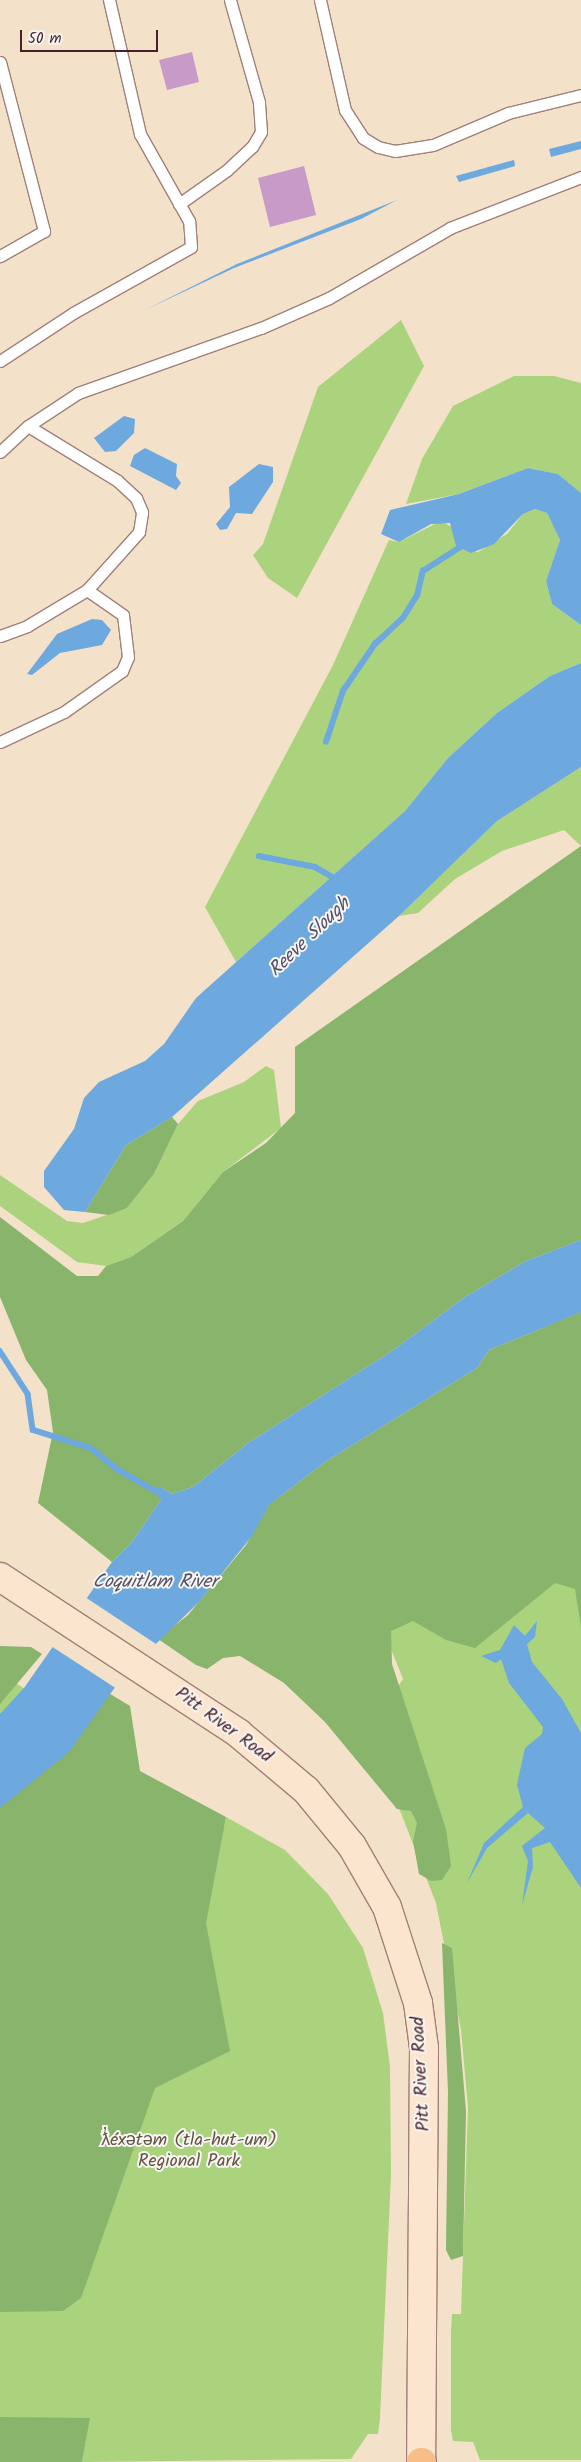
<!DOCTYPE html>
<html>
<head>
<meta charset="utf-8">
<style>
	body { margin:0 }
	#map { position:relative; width:581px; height:2462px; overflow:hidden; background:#f4e1ca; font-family:Kalam,sans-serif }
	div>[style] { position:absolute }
	.green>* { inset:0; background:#abd27d }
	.forest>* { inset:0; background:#88b46c }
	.water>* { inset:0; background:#6da8de }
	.pier>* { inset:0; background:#f4e1ca }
	.stream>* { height:5.5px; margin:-2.75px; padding:0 2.75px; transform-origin:2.75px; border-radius:2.75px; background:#6da8de }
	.building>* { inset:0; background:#c89ac7 }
	.roads { filter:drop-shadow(1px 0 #9f807a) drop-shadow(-1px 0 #9f807a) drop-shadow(0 1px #9f807a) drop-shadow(0 -1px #9f807a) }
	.lane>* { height:11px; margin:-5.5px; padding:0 5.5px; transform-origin:5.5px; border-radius:5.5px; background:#fff }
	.secondary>* { height:28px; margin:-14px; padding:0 14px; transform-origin:14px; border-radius:14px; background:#fce5cf }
	.primary>* { height:28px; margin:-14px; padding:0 14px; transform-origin:14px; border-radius:14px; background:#f7be87 }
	span { translate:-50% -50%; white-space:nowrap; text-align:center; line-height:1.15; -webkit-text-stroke:4px #f6f6f2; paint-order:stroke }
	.street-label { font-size:18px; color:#4a1f2b }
	.park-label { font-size:18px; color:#675544 }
	.water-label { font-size:19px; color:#564f6a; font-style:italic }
	.scale { position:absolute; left:20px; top:30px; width:138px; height:22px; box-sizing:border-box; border:2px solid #4a1f2b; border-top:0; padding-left:6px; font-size:15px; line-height:18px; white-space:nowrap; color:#4a1f2b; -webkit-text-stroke:4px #f6f6f2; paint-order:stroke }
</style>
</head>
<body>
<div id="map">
	<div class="green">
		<i style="clip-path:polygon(401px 320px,424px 366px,297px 598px,268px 578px,253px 555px,263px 544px,318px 387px)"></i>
		<i style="clip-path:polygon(514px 376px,554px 376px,581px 383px,581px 493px,558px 474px,528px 468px,459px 494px,406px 504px,422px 459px,453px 406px)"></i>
		<i style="clip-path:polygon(535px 509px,547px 513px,560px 540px,546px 581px,552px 604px,581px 625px,581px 663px,550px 676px,497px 713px,448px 758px,405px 811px,236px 962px,205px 907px,333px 665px,389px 540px,399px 542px,441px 521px,454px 528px,456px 546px,478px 552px,507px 534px,523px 514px)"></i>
		<i style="clip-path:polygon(581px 767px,581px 846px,564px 830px,502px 851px,455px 879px,418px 913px,399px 916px,497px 821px)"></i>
		<i style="clip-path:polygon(266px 1066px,274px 1070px,281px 1128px,223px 1172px,183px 1221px,131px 1257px,106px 1266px,77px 1262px,0 1206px,0 1175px,67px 1221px,83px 1223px,127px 1208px,154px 1174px,178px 1124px,198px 1101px,244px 1082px)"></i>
		<i style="clip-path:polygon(581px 1290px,581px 2460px,480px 2460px,473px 2442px,453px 2441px,451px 2430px,451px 2332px,452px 2314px,461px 2314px,468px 2107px,461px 2030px,436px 1903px,383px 1767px,397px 1688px,403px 1679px,382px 1627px,270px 1534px,150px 1560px,457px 1410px)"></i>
		<i style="clip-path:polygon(0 1674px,98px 1732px,139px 1772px,224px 1827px,226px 1817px,285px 1850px,328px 1894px,363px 1948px,383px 2013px,390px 2067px,391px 2175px,380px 2418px,378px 2434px,368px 2434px,351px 2459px,82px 2462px,87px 2434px,0 2435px)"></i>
	</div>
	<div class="forest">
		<i style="clip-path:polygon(581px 846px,581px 1240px,526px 1261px,465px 1297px,392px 1351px,248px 1443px,193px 1487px,172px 1494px,161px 1487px,161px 1500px,131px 1543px,112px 1562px,38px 1503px,53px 1432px,47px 1390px,26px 1360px,0 1297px,0 1217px,77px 1276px,98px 1276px,106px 1266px,131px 1257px,183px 1221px,223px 1172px,266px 1143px,295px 1113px,295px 1047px)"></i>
		<i style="clip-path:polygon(172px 1117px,178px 1124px,154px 1174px,127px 1208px,109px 1215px,85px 1212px,126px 1145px)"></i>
		<i style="clip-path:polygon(581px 1312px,581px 1627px,575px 1589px,555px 1583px,475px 1648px,446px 1640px,413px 1621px,391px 1631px,392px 1664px,446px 1829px,451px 1866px,442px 1880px,431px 1881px,419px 1874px,413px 1841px,417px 1823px,411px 1811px,397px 1809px,325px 1722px,284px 1683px,240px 1656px,223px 1658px,207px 1669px,196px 1665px,158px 1639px,188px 1615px,246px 1545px,269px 1505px,325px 1462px,477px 1368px,489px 1350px)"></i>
		<i style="clip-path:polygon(0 1646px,31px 1647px,42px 1654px,0 1704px)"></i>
		<i style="clip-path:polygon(107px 1692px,130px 1706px,140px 1771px,226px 1817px,206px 1923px,230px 2051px,155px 2088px,81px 2298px,63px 2311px,0 2312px,0 1794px)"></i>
		<i style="clip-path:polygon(442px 1943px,452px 1948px,466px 2111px,463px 2256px,451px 2260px,446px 2250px,448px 2092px)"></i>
		<i style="clip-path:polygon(0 2417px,90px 2418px,82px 2462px,0 2462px)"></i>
	</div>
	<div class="water">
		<i style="clip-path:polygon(581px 141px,581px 149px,551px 157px,549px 149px)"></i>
		<i style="clip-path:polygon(514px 160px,515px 166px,459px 182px,456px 176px)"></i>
		<i style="clip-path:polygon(397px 200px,361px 219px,234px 268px,145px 310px,237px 264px)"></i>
		<i style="clip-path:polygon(124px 416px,135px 419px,134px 433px,116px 451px,105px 452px,94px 438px)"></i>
		<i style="clip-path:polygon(145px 448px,177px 464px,176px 476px,181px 483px,176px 490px,130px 466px,134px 455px)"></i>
		<i style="clip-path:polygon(259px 464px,273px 467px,273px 482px,252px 514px,236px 513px,227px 529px,220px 530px,216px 524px,230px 507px,229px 487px)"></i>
		<i style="clip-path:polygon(528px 468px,558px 474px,581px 493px,581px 625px,552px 604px,546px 581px,560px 540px,547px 513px,535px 509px,523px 514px,494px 544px,471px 553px,456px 546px,450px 523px,431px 524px,399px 542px,381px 534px,390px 510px,459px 494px)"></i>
		<i style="clip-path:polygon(92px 619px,102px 620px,111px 630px,102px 645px,60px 653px,32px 675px,27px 674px,57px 634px)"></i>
		<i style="clip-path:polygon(581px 663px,581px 767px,497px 821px,399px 916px,172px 1117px,126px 1145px,85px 1212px,64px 1210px,44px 1187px,44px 1171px,74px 1129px,84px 1098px,99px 1082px,145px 1061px,164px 1044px,196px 998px,405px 811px,448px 758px,497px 713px,550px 676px)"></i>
		<i style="clip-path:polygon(581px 1240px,581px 1312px,489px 1350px,477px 1368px,325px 1462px,269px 1505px,252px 1536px,199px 1602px,123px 1676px,69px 1752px,0 1808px,0 1714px,24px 1688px,112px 1562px,131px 1543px,161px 1500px,154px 1489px,161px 1487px,172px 1494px,193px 1487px,248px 1443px,392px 1351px,465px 1297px,526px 1261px)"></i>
		<i style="clip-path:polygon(537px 1621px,535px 1637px,527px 1644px,532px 1662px,562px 1699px,581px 1733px,581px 1888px,550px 1842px,532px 1848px,533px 1867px,522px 1905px,528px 1861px,522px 1846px,545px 1828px,528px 1813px,487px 1848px,467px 1883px,484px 1843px,523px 1807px,517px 1785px,522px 1761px,525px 1748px,542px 1734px,543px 1727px,509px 1683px,501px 1659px,496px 1663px,481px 1656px,500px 1650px,514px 1625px,525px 1636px)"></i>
	</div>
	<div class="pier">
		<i style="clip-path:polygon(85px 1597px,156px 1644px,117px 1689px,51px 1646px)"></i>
	</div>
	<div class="stream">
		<i style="left:326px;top:742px;width:54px;rotate:-71.6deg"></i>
		<i style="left:343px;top:691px;width:57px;rotate:-55.8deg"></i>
		<i style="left:375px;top:644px;width:38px;rotate:-43deg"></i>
		<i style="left:403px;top:618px;width:26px;rotate:-58deg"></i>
		<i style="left:417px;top:596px;width:26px;rotate:-77deg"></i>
		<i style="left:423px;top:571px;width:50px;rotate:-32.7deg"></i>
		<i style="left:259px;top:856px;width:57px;rotate:11.1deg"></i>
		<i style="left:315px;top:867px;width:28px;rotate:30deg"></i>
		<i style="left:0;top:1351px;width:51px;rotate:56.9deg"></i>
		<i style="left:28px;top:1394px;width:36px;rotate:82deg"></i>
		<i style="left:33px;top:1430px;width:61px;rotate:17.2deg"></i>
		<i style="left:91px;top:1448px;width:33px;rotate:39deg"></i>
		<i style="left:117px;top:1469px;width:48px;rotate:29.7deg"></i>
	</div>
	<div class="building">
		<i style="clip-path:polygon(192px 52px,199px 82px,167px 90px,159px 60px)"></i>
		<i style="clip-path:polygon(304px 166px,316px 215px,270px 227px,258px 178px)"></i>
	</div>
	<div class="roads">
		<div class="lane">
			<i style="left:320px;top:0;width:113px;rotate:77.2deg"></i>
			<i style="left:345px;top:110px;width:33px;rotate:57deg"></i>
			<i style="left:363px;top:138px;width:17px;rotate:31deg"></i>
			<i style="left:378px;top:147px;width:17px;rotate:13deg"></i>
			<i style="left:395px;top:151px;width:38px;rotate:-9deg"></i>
			<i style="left:433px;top:145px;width:82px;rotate:-23.1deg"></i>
			<i style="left:508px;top:113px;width:75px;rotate:-13.9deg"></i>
			<i style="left:0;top:62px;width:175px;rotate:75.4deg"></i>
			<i style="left:44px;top:231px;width:51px;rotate:150.4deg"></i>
			<i style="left:179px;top:204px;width:59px;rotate:-35.3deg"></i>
			<i style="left:227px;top:170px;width:34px;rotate:-43deg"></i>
			<i style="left:252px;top:147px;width:17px;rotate:-59deg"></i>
			<i style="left:261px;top:132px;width:30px;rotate:-94deg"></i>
			<i style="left:259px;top:102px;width:106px;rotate:-105.9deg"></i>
			<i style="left:0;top:361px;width:87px;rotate:-33.3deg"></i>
			<i style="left:73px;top:313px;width:135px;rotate:-29.2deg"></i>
			<i style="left:191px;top:247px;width:26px;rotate:-94deg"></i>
			<i style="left:189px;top:221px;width:100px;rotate:-119.4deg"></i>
			<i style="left:140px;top:134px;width:138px;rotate:-103deg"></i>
			<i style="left:0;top:452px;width:38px;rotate:-43deg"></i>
			<i style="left:28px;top:426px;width:60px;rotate:-33.4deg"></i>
			<i style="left:78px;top:393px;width:194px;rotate:-19.6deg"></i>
			<i style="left:261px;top:328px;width:74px;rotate:-23.8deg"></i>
			<i style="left:329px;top:298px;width:140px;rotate:-30deg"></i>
			<i style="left:450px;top:228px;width:141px;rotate:-21.3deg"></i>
			<i style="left:0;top:636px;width:29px;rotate:-20deg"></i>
			<i style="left:27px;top:626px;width:70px;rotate:-31deg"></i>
			<i style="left:87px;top:590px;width:78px;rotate:-48.1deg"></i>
			<i style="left:139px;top:532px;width:20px;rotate:-81deg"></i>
			<i style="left:142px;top:512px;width:15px;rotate:-113deg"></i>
			<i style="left:136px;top:498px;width:25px;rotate:-137deg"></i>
			<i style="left:118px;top:481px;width:105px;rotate:-148.6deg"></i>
			<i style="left:0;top:742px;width:71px;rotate:-25.1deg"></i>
			<i style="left:64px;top:712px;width:71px;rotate:-35.3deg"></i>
			<i style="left:122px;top:671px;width:15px;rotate:-67deg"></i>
			<i style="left:128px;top:657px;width:42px;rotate:-96.8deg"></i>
			<i style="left:123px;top:615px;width:44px;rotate:-145.2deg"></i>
		</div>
		<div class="secondary">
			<i style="left:0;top:1577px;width:285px;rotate:33.2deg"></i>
			<i style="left:238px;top:1733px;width:89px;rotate:40deg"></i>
			<i style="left:306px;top:1790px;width:72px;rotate:50.6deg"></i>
			<i style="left:352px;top:1846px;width:70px;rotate:60.2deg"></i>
			<i style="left:387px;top:1907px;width:101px;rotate:72.1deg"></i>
			<i style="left:418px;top:2003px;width:45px;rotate:82.4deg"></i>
			<i style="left:424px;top:2048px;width:414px;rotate:90.4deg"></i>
		</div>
		<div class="primary">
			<i style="left:421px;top:2462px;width:1px"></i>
		</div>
	</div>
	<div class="street-label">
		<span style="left:223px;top:1726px;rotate:36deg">Pitt River Road</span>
		<span style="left:422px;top:2074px;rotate:-93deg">Pitt River Road</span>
	</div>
	<div class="park-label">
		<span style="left:189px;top:2152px">ƛ̓éxətəm (tla-hut-um)<br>Regional Park</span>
	</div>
	<div class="water-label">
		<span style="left:310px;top:938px;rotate:-44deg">Reeve Slough</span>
		<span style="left:155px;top:1583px">Coquitlam River</span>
	</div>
	<div class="scale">50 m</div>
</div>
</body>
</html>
